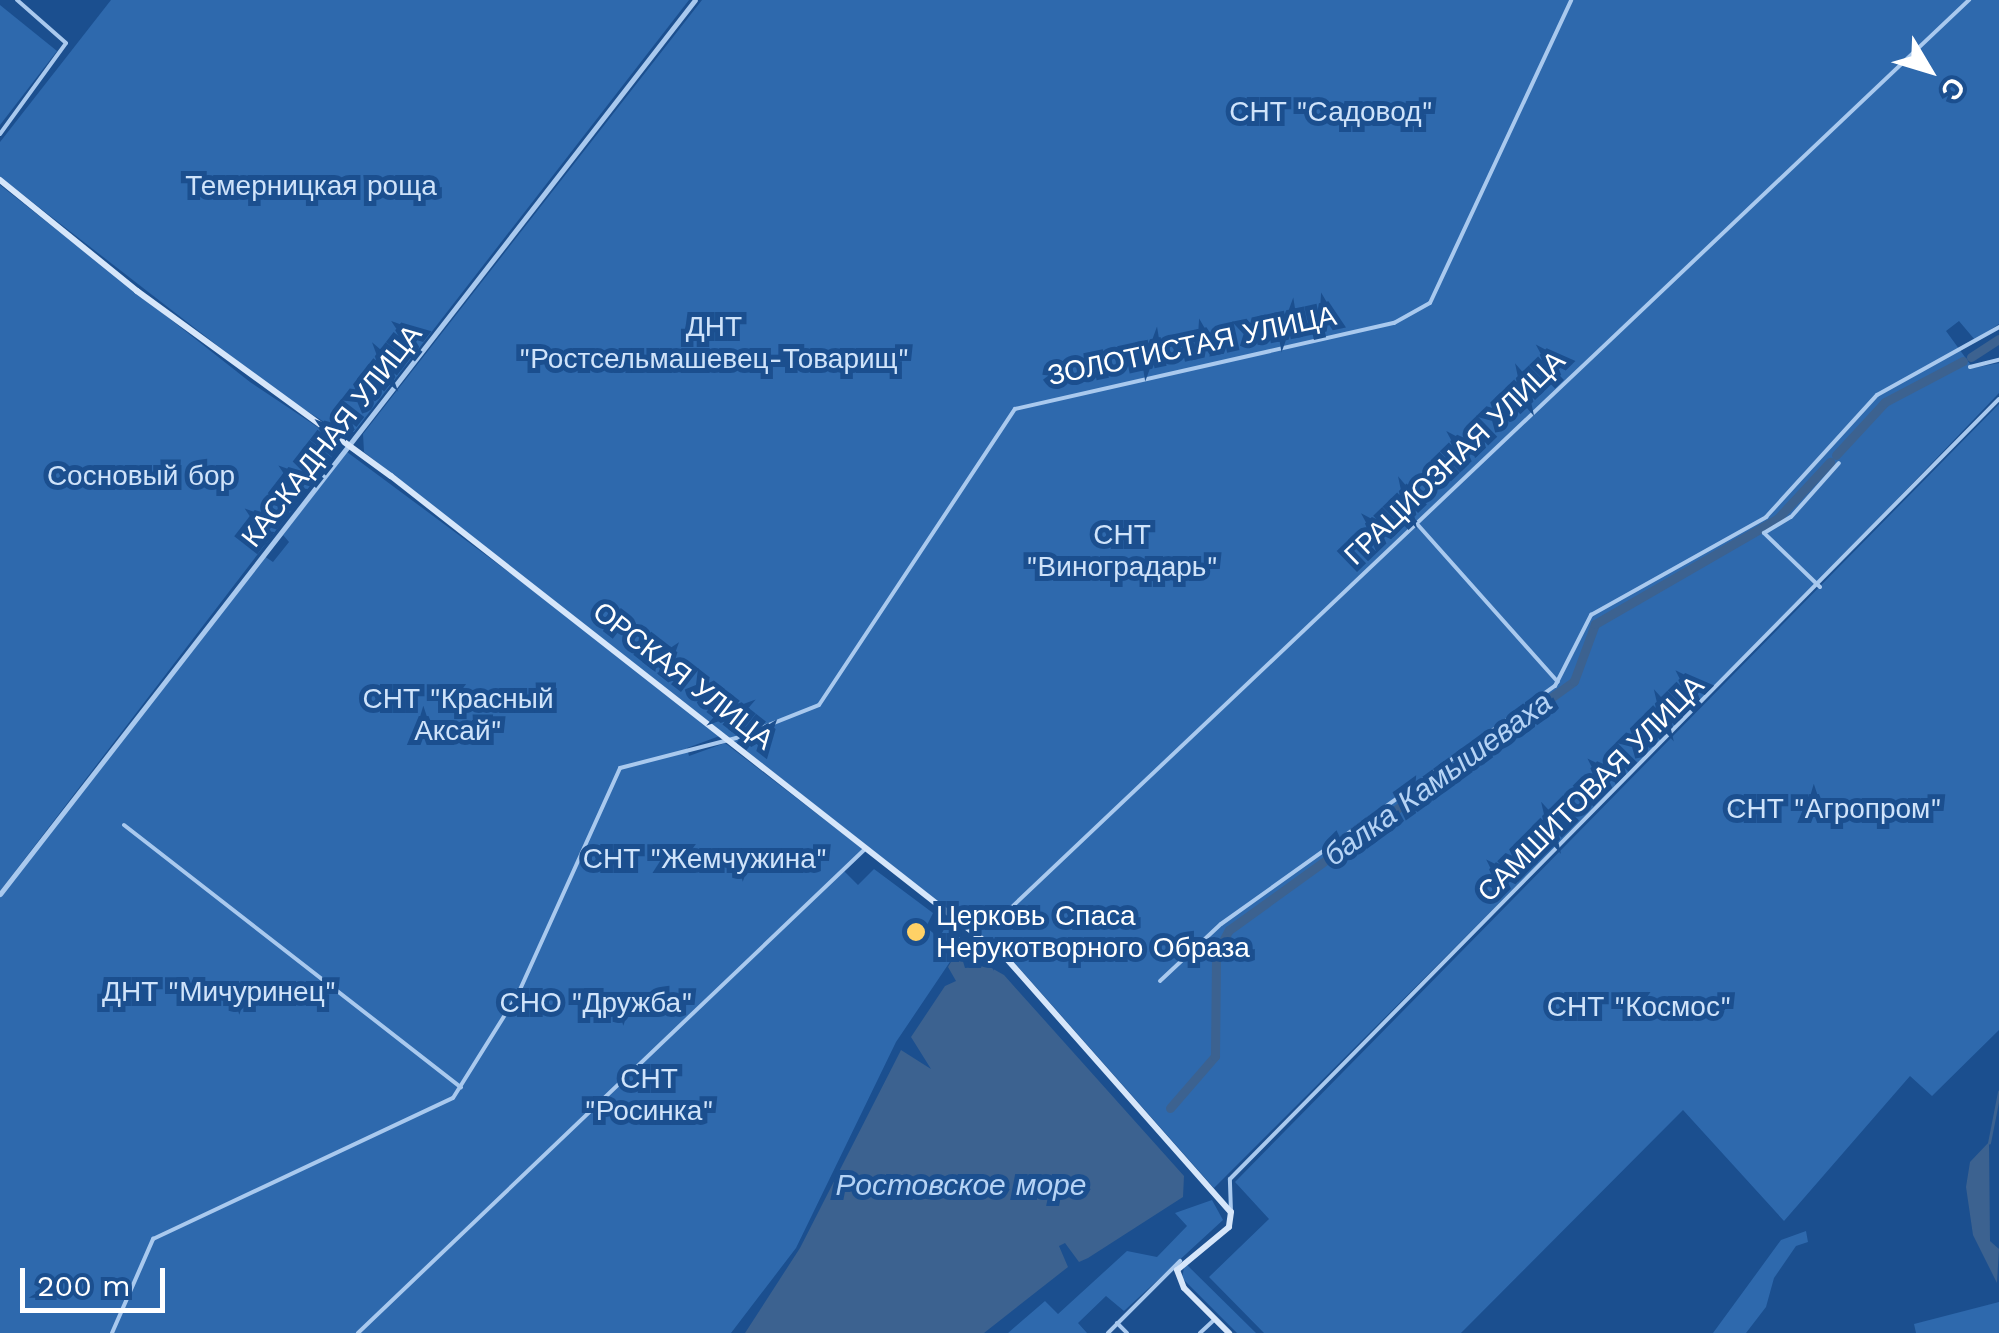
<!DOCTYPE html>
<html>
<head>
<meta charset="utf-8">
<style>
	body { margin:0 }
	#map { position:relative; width:1999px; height:1333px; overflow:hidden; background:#1b4f8f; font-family:"Work Sans",sans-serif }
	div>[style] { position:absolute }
	.green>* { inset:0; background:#2e69ad }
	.water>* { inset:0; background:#3c6290 }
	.stream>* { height:2.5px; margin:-1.25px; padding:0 1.25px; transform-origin:1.25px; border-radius:1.25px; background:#3c6290 }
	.river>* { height:9px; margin:-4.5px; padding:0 4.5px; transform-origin:4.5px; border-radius:4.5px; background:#3c6290 }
	.minor>* { height:4px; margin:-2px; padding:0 2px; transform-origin:2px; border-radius:2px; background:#a9c9ee }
	.tertiary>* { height:5px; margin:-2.5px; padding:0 2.5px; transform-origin:2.5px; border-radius:2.5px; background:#a9c9ee }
	.secondary>* { height:6px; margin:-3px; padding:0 3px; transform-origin:3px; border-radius:3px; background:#d6e6fa }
	.dots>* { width:28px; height:28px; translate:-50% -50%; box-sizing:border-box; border:5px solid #1b4f8f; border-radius:50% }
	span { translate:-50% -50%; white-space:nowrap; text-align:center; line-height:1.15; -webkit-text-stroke:10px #1b4f8f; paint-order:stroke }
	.park-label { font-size:28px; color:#cfe3fa }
	.street-label { font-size:28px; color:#fff }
	.poi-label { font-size:28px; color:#fff }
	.left { translate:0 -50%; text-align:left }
	.water-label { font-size:30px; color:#b5d3f5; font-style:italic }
	.north { position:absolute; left:1879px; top:20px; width:100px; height:100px; -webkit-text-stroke:8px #1b4f8f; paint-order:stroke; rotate:128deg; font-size:28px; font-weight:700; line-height:40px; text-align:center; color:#fff }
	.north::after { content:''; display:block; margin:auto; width:35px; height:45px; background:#fff; clip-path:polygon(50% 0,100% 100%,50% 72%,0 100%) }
	.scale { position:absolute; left:20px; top:1268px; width:145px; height:45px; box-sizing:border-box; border:5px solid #fff; border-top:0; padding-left:12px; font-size:30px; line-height:35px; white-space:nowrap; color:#fff; -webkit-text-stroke:8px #1b4f8f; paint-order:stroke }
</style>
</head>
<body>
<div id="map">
	<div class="green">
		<i style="clip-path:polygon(111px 0,689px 0,354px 432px,342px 433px,281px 395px,0 177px,0 142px)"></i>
		<i style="clip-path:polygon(702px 0,1999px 0,1999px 324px,1975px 340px,1959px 321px,1946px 331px,1973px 368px,1999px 363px,1999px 393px,1746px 657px,1214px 1188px,1013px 961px,725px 734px,687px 748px,689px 756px,725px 743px,864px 850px,843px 870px,858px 885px,874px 869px,933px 913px,926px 927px,939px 938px,946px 926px,964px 941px,896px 1042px,796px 1248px,731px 1333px,0 1333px,0 896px,264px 556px,273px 562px,289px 542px,283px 535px,347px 452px,611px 648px,364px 452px,363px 434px)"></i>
		<i style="clip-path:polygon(0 5px,57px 51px,0 125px)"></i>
		<i style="clip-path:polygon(0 185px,250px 382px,337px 440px,339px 448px,0 891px)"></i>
		<i style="clip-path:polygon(1999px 404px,1999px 1030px,1932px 1096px,1910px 1076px,1784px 1221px,1683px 1110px,1461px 1333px,1264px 1333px,1209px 1277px,1269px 1219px,1235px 1182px)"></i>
		<i style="clip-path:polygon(1212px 1200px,1223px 1220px,1124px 1311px,1106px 1296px,1078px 1323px,1087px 1333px,1008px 1333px,1045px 1301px,1058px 1314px,1127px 1251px,1157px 1257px,1187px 1226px,1175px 1213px)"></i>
		<i style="clip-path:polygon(1806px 1231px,1808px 1242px,1796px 1246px,1774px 1278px,1766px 1307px,1746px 1333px,1713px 1333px,1781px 1240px)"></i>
		<i style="clip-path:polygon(1185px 1263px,1256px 1333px,1237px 1333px,1182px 1278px)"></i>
		<i style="clip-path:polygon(1999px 1302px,1999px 1333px,1916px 1333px,1914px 1324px)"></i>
	</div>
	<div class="water">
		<i style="clip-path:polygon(959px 948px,965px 968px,988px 966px,1004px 975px,1184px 1176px,1183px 1197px,1088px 1258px,1079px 1262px,1065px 1243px,1059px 1246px,1068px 1267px,984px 1333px,745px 1333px,800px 1248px,901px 1050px,931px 1069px,911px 1037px,945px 986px,956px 981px,948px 967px)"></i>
		<i style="clip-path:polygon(1989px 1142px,1990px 1241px,1999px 1249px,1997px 1283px,1973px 1235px,1966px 1187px,1970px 1162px)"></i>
	</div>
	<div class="stream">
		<i style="left:1989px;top:1143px;width:52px;rotate:-78.9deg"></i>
	</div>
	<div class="river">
		<i style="left:1971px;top:357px;width:33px;rotate:-33deg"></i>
		<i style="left:1836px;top:455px;width:72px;rotate:-47.2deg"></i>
		<i style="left:1885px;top:402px;width:88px;rotate:-27.7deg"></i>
		<i style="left:1170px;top:1108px;width:69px;rotate:-49.1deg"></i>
		<i style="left:1215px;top:1056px;width:102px;rotate:-89.4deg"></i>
		<i style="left:1216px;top:954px;width:27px;rotate:-62deg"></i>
		<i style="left:1229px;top:930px;width:425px;rotate:-35.8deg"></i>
		<i style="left:1574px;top:681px;width:61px;rotate:-69.8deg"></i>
		<i style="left:1595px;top:624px;width:210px;rotate:-30deg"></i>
		<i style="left:1777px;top:519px;width:78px;rotate:-47.1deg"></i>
	</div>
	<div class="minor">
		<i style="left:0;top:134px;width:112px;rotate:-54deg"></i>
		<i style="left:66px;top:43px;width:65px;rotate:-138.7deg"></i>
		<i style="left:1970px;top:367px;width:30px;rotate:-14deg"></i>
		<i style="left:1418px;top:525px;width:210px;rotate:48.3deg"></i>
		<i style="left:1820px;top:587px;width:78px;rotate:-136deg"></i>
		<i style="left:1764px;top:533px;width:31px;rotate:-31deg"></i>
		<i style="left:1791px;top:517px;width:72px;rotate:-48.4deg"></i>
		<i style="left:124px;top:825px;width:427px;rotate:37.9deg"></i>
		<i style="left:967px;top:925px;width:28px;rotate:-4deg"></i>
		<i style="left:995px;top:923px;width:1342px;rotate:-43.46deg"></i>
		<i style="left:1160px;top:981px;width:83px;rotate:-43.1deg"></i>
		<i style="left:1221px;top:924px;width:410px;rotate:-35.5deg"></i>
		<i style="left:1555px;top:686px;width:80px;rotate:-63.1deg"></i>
		<i style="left:1591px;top:615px;width:201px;rotate:-29.2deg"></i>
		<i style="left:1766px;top:517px;width:165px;rotate:-47.7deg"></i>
		<i style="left:1877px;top:395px;width:140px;rotate:-29.1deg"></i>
		<i style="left:1231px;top:1212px;width:33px;rotate:-92deg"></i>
		<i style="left:1230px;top:1179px;width:1095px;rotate:-45.41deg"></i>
		<i style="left:1117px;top:1323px;width:14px;rotate:45deg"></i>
		<i style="left:112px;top:1333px;width:103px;rotate:-66.4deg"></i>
		<i style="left:153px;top:1239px;width:331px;rotate:-25.2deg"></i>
		<i style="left:453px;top:1098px;width:123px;rotate:-58deg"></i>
		<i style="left:518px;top:994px;width:248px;rotate:-65.7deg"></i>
		<i style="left:620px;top:768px;width:120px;rotate:-14.5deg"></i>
		<i style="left:736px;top:738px;width:89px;rotate:-21.7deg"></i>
		<i style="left:819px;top:705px;width:355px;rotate:-56.5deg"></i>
		<i style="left:1015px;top:409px;width:389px;rotate:-12.8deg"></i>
		<i style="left:1394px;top:323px;width:41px;rotate:-29.1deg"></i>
		<i style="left:1430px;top:303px;width:334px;rotate:-65deg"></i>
		<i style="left:358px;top:1333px;width:701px;rotate:-43.67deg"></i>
		<i style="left:1108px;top:1333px;width:102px;rotate:-45deg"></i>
		<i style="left:1200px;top:1333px;width:21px;rotate:-43deg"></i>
	</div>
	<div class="tertiary">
		<i style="left:0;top:894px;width:1132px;rotate:-52.14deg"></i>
	</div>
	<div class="secondary">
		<i style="left:0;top:180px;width:176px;rotate:39deg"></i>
		<i style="left:137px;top:291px;width:314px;rotate:36.1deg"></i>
		<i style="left:391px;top:476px;width:781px;rotate:38.09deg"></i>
		<i style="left:1006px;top:958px;width:339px;rotate:48.5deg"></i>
		<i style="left:1231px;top:1212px;width:15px;rotate:98deg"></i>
		<i style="left:1229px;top:1227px;width:67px;rotate:140.4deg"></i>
		<i style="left:1177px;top:1270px;width:19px;rotate:69deg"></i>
		<i style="left:1184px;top:1288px;width:64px;rotate:45deg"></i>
	</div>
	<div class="dots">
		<i style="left:916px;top:932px;background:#ffd166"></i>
	</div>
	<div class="park-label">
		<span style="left:1331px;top:112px">СНТ "Садовод"</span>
		<span style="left:311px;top:186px">Темерницкая роща</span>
		<span style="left:714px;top:343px">ДНТ<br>"Ростсельмашевец-Товарищ"</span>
		<span style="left:141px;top:476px">Сосновый бор</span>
		<span style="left:1122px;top:551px">СНТ<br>"Виноградарь"</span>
		<span style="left:458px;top:715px">СНТ "Красный<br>Аксай"</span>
		<span style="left:1834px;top:809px">СНТ "Агропром"</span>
		<span style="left:705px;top:859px">СНТ "Жемчужина"</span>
		<span style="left:219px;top:992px">ДНТ "Мичуринец"</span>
		<span style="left:596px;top:1003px">СНО "Дружба"</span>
		<span style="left:1639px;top:1007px">СНТ "Космос"</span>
		<span style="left:649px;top:1095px">СНТ<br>"Росинка"</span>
	</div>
	<div class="street-label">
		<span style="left:1192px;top:346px;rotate:-12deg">ЗОЛОТИСТАЯ УЛИЦА</span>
		<span style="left:332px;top:436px;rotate:-52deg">КАСКАДНАЯ УЛИЦА</span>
		<span style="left:1455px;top:458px;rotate:-44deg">ГРАЦИОЗНАЯ УЛИЦА</span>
		<span style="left:683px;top:676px;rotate:38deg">ОРСКАЯ УЛИЦА</span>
		<span style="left:1591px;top:789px;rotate:-45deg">САМШИТОВАЯ УЛИЦА</span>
	</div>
	<div class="poi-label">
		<span class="left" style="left:936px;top:932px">Церковь Спаса<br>Нерукотворного Образа</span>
	</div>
	<div class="water-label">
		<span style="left:1438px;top:779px;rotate:-36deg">балка Камышеваха</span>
		<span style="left:961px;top:1185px">Ростовское море</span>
	</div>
	<div class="north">С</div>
	<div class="scale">200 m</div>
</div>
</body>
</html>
